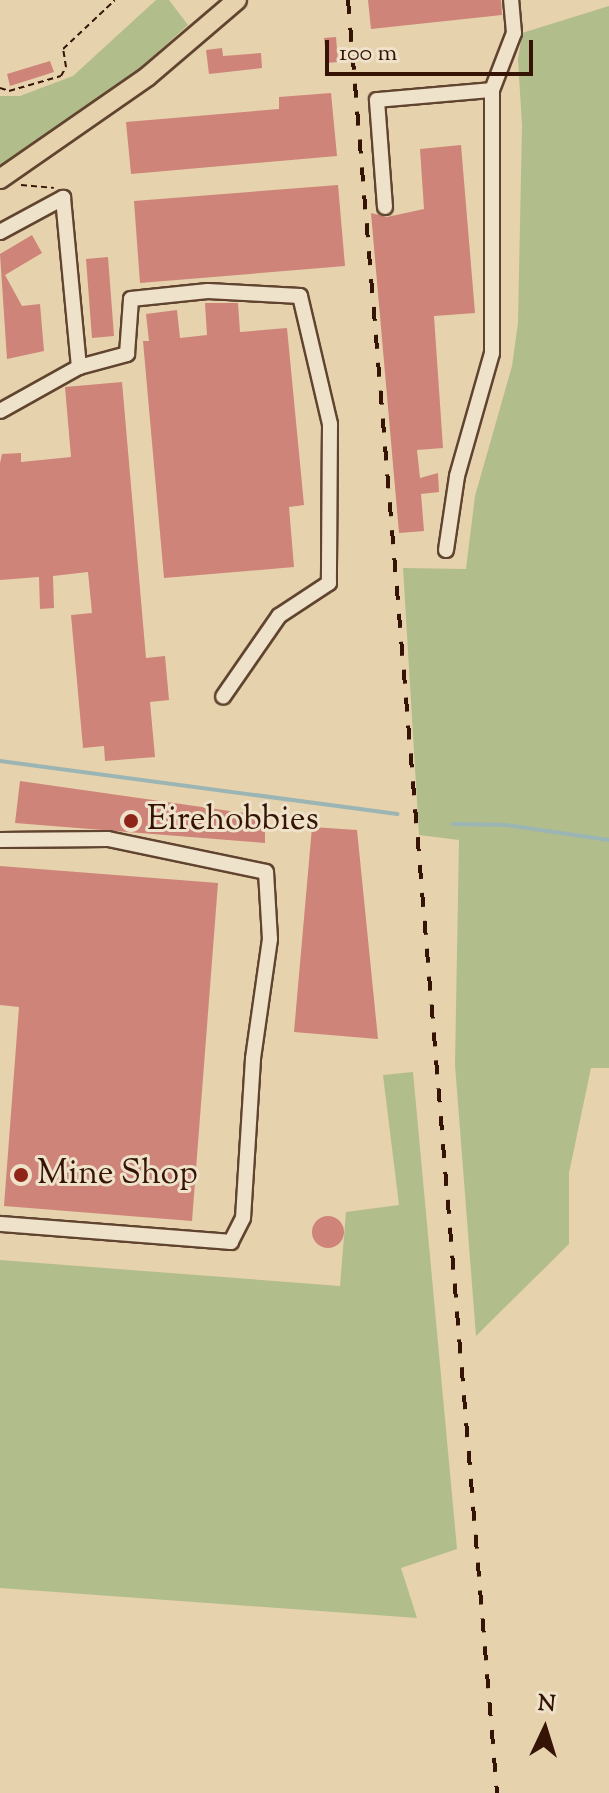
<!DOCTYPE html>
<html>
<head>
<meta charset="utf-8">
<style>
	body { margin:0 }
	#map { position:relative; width:609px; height:1793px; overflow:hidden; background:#e6d2ad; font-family:"Sorts Mill Goudy",serif }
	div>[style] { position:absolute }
	.green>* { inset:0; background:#b2bd8c }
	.stream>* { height:4px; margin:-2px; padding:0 2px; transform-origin:2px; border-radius:2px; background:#9ab5b4 }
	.building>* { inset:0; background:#ce8478 }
	.round { border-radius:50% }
	.path>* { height:2px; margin-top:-1px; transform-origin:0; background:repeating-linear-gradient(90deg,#351405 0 6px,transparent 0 10px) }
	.roads { filter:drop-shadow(2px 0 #61442f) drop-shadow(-2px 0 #61442f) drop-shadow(0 2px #61442f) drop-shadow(0 -2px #61442f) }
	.minor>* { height:14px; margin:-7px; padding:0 7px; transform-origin:7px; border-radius:7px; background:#efe2ca }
	.major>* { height:18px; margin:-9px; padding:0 9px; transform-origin:9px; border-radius:9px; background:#e6d2ad }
	.rail>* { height:4px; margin-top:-2px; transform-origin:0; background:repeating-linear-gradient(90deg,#351405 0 14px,transparent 0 28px) }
	.dots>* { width:22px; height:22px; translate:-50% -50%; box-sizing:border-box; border:4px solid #efe2ca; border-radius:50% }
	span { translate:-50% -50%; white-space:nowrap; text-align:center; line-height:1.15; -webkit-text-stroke:6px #efe2ca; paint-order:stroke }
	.poi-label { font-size:34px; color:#351405 }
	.left { translate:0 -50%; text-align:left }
	.north { position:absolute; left:505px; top:1689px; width:80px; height:80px; -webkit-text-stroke:6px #efe2ca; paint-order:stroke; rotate:4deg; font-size:22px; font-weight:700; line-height:32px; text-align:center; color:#351405 }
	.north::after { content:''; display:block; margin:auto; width:28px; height:36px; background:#351405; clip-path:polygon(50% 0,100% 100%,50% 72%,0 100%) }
	.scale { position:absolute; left:325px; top:40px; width:208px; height:36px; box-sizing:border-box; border:4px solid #351405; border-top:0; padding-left:10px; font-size:24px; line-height:28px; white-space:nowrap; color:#351405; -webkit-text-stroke:6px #efe2ca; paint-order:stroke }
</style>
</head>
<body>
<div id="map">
	<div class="green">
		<i style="clip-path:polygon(156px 0,169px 0,188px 25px,122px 84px,0 168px,0 96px,20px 96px,73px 76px)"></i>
		<i style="clip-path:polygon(609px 6px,609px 1068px,591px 1068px,569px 1173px,569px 1244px,476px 1336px,455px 1065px,459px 840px,419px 835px,403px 568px,466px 569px,475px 496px,512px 366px,518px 323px,522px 125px,518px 60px,522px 33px)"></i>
		<i style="clip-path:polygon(413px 1072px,457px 1549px,401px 1568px,417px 1618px,0 1588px,0 1260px,340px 1286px,346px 1212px,399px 1205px,383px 1075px)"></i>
	</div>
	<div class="stream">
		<i style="left:0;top:761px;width:401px;rotate:7.6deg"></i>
		<i style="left:453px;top:824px;width:54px;rotate:1.1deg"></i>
		<i style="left:507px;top:825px;width:103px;rotate:8.4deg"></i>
	</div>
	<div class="building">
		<i style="clip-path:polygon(368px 0,501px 0,502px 15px,371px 29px)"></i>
		<i style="clip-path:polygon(336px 37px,338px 62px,327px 63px,324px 38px)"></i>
		<i style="clip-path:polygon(222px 48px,223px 56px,261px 53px,262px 68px,209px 74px,206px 50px)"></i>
		<i style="clip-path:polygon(50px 61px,54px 72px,10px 86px,7px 74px)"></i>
		<i style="clip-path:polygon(331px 93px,337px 156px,131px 174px,126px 122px,279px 109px,279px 97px)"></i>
		<i style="clip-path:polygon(461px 145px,475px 313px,434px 316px,443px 448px,417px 450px,420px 478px,438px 473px,439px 492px,421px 494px,424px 531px,399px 533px,371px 213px,387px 217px,424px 209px,420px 149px)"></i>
		<i style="clip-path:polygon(338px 185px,345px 266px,140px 283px,134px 201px)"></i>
		<i style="clip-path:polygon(32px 235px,42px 253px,5px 275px,22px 306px,40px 304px,44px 351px,7px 359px,0 254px)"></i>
		<i style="clip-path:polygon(108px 257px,114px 336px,92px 338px,86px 259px)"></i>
		<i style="clip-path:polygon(205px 303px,238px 303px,240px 332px,287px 328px,304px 505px,289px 507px,294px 567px,164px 578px,143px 341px,149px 341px,146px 314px,177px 310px,180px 338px,207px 335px)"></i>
		<i style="clip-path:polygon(122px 382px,146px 658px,165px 656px,169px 700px,150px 702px,155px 757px,105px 761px,104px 746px,83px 748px,71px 615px,92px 613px,88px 572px,53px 576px,54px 608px,40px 609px,39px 577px,0 580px,0 463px,2px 454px,21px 453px,21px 462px,71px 457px,65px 387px)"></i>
		<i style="clip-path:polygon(20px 781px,265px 816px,265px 843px,15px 823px)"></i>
		<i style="clip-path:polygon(312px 827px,357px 830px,378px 1039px,294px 1032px)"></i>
		<i style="clip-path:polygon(0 866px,218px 883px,192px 1221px,4px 1206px,19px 1007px,0 1005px)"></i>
		<i class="round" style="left:312px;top:1216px;width:32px;height:32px"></i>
	</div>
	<div class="path">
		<i style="left:0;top:88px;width:9px;rotate:18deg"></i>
		<i style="left:9px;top:91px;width:54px;rotate:-16.1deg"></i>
		<i style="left:61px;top:76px;width:10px;rotate:-61deg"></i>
		<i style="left:66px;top:67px;width:18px;rotate:-99deg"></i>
		<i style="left:63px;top:49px;width:71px;rotate:-43.3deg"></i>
		<i style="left:21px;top:185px;width:33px;rotate:5deg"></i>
	</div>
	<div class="roads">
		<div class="minor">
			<i style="left:385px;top:207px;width:107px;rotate:-94.3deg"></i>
			<i style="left:377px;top:100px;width:115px;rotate:-5deg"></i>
			<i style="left:0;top:232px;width:72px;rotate:-28.4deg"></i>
			<i style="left:63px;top:198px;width:170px;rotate:84.6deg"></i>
			<i style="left:79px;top:367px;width:90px;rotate:150.9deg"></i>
			<i style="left:79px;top:367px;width:50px;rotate:-15.2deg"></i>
			<i style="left:127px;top:354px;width:55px;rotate:-85.8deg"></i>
			<i style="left:131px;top:299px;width:77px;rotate:-5.9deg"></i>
			<i style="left:208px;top:291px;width:92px;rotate:3.1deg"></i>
			<i style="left:300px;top:296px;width:131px;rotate:76.8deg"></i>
			<i style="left:330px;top:424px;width:159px;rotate:90.4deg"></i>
			<i style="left:329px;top:583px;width:60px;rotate:146.6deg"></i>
			<i style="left:279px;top:616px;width:98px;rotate:124.7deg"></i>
			<i style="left:446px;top:550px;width:75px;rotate:-81.5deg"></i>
			<i style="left:457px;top:476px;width:128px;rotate:-74.1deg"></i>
			<i style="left:492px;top:353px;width:263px;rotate:-90deg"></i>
			<i style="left:492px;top:90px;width:61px;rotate:-68.9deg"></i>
			<i style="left:514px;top:33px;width:33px;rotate:-95deg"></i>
			<i style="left:0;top:840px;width:108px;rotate:-0.5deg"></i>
			<i style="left:108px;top:839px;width:161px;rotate:11.8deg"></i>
			<i style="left:266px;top:872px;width:67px;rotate:86.6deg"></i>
			<i style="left:270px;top:939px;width:121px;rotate:98.1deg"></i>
			<i style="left:253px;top:1059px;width:159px;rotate:93.6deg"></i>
			<i style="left:243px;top:1218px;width:27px;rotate:117deg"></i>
			<i style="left:231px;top:1242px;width:232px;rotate:-175.5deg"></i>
		</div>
		<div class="major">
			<i style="left:0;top:179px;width:180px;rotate:-34.8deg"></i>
			<i style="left:148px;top:76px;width:117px;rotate:-40.5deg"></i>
		</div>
	</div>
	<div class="rail">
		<i style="left:348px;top:0;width:1799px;rotate:85.25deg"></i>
	</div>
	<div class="dots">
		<i style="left:131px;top:821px;background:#8f2418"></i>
		<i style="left:21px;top:1175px;background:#8f2418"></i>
	</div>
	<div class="poi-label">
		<span class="left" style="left:147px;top:821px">Eirehobbies</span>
		<span class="left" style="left:37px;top:1175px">Mine Shop</span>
	</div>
	<div class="north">N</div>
	<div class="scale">100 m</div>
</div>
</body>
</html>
